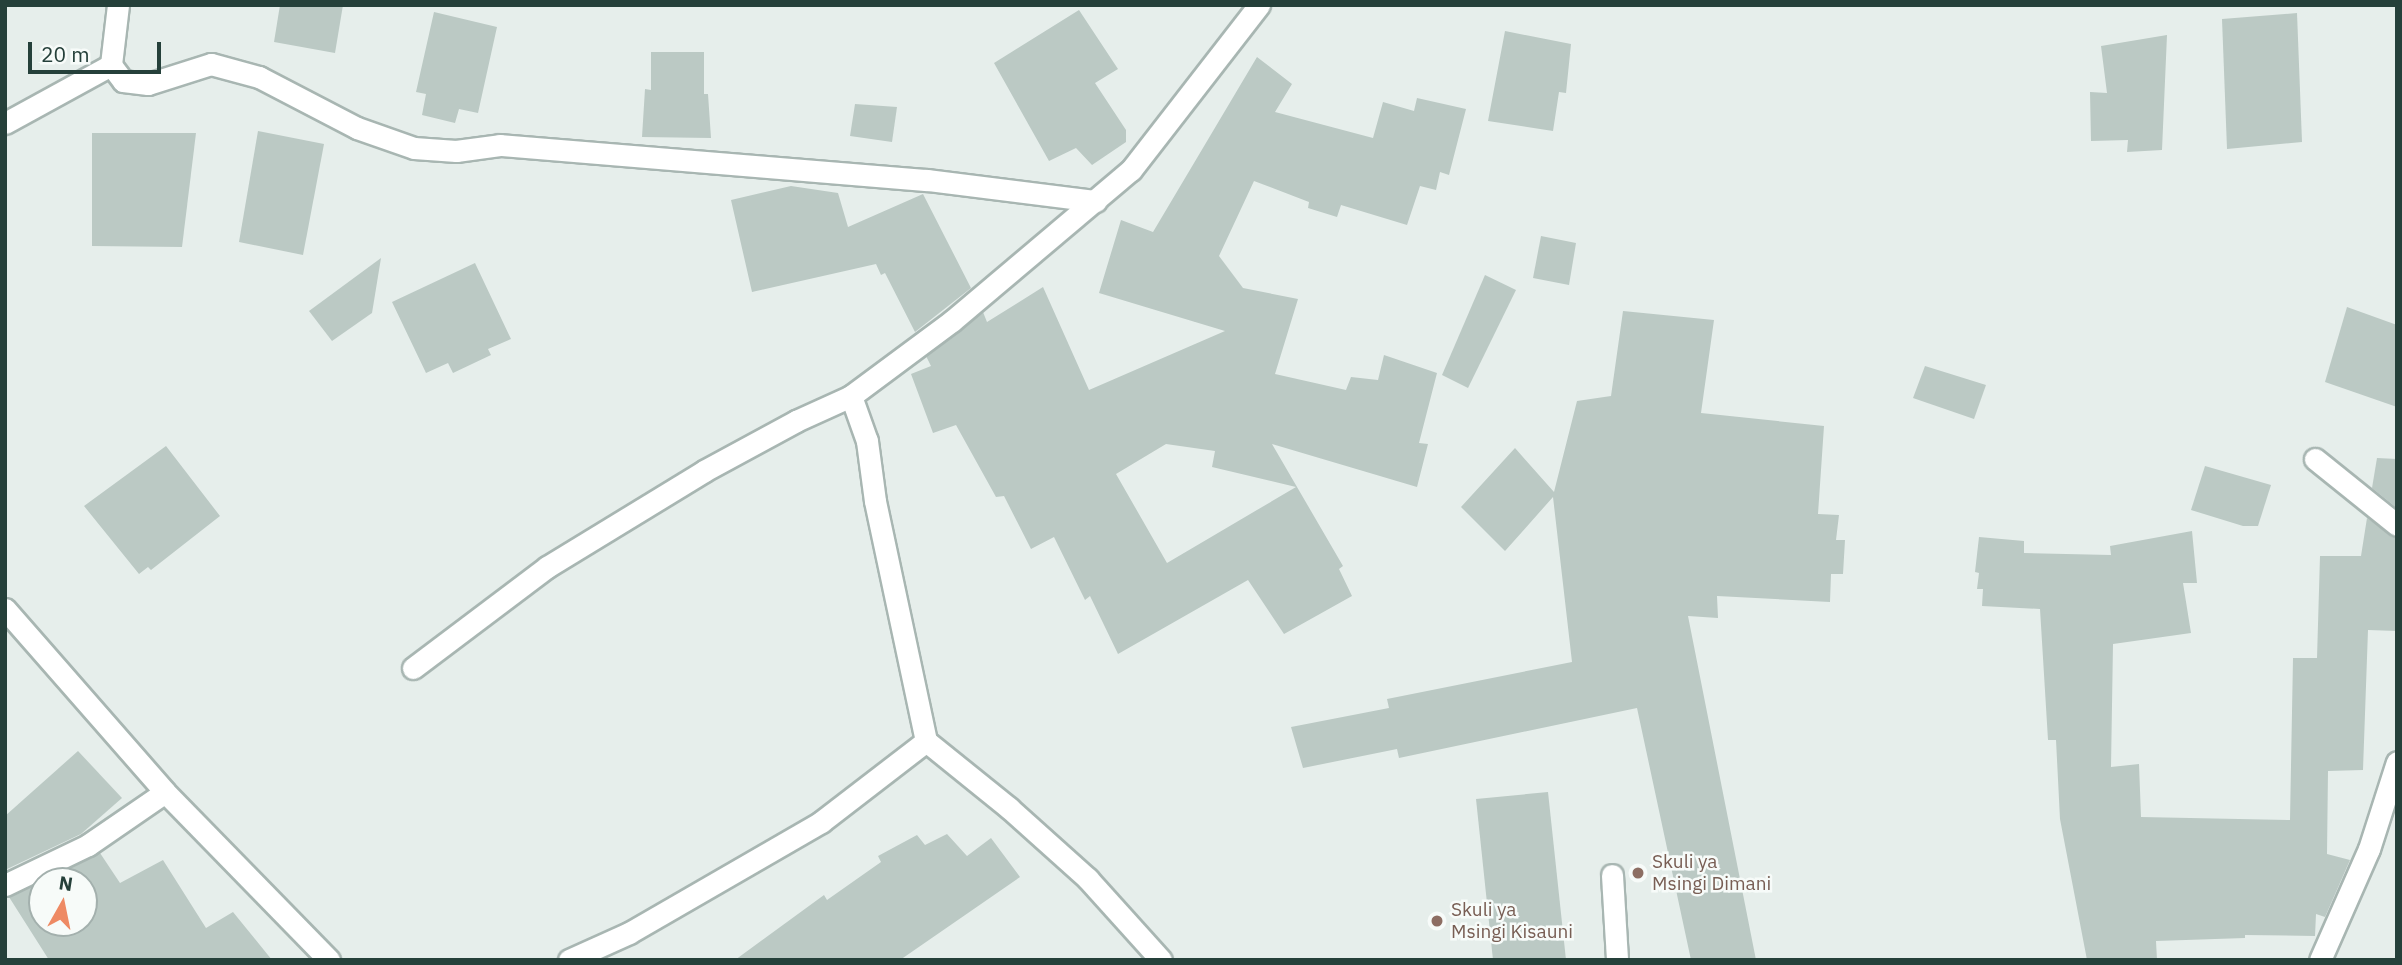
<!DOCTYPE html>
<html>
<head>
<meta charset="utf-8">
<style>
	body { margin:0 }
	#map { position:relative; width:2402px; height:965px; overflow:hidden; background:#e6eeeb; font-family:"IBM Plex Sans",sans-serif }
	div>[style] { position:absolute }
	.building>* { inset:0; background:#bbc9c4 }
	.roads { filter:drop-shadow(2px 0 #a8b6b2) drop-shadow(-2px 0 #a8b6b2) drop-shadow(0 2px #a8b6b2) drop-shadow(0 -2px #a8b6b2) }
	.lane>* { height:21px; margin:-10.5px; padding:0 10.5px; transform-origin:10.5px; border-radius:10.5px; background:#fff }
	.street>* { height:21px; margin:-10.5px; padding:0 10.5px; transform-origin:10.5px; border-radius:10.5px; background:#fff }
	.secondary>* { height:21px; margin:-10.5px; padding:0 10.5px; transform-origin:10.5px; border-radius:10.5px; background:#fff }
	.dots>* { width:19px; height:19px; translate:-50% -50%; box-sizing:border-box; border:4px solid #f7fbf9; border-radius:50% }
	span { translate:-50% -50%; white-space:nowrap; text-align:center; line-height:1.15; -webkit-text-stroke:5px #f7fbf9; paint-order:stroke }
	.education-label { font-size:19px; color:#785e54 }
	.left { translate:0 -50%; text-align:left }
	.frame { position:absolute; inset:0; border:7px solid #25403a; pointer-events:none }
	.north { position:absolute; left:28px; top:867px; width:70px; height:70px; box-sizing:border-box; background:#f7fbf9; border:2px solid #a3b0ad; border-radius:50%; rotate:9deg; font-size:19px; font-weight:700; line-height:28px; text-align:center; color:#25403a }
	.north::after { content:''; display:block; margin:auto; width:24px; height:32px; background:#ee8a64; clip-path:polygon(50% 0,100% 100%,50% 72%,0 100%) }
	.scale { position:absolute; left:28px; top:42px; width:133px; height:32px; box-sizing:border-box; border:4px solid #25403a; border-top:0; padding-left:9px; font-size:21px; line-height:24px; white-space:nowrap; color:#25403a; -webkit-text-stroke:5px #f7fbf9; paint-order:stroke }
</style>
</head>
<body>
<div id="map">
	<div class="building">
		<i style="clip-path:polygon(280px 5px,343px 5px,335px 53px,274px 42px)"></i>
		<i style="clip-path:polygon(1079px 10px,1118px 69px,1095px 83px,1126px 130px,1126px 142px,1092px 165px,1076px 148px,1049px 161px,994px 63px)"></i>
		<i style="clip-path:polygon(434px 12px,497px 27px,478px 113px,459px 109px,455px 123px,422px 115px,426px 94px,416px 92px)"></i>
		<i style="clip-path:polygon(2297px 13px,2302px 142px,2227px 149px,2222px 19px)"></i>
		<i style="clip-path:polygon(1505px 31px,1571px 44px,1566px 93px,1559px 92px,1553px 131px,1488px 121px)"></i>
		<i style="clip-path:polygon(2167px 35px,2162px 150px,2127px 152px,2128px 140px,2091px 141px,2090px 92px,2107px 93px,2101px 46px)"></i>
		<i style="clip-path:polygon(651px 52px,704px 52px,704px 94px,708px 94px,711px 138px,642px 137px,645px 89px,651px 90px)"></i>
		<i style="clip-path:polygon(evenodd,1257px 57px,1292px 84px,1275px 112px,1373px 138px,1383px 102px,1414px 111px,1417px 98px,1466px 109px,1449px 175px,1440px 172px,1436px 190px,1420px 186px,1407px 225px,1341px 205px,1337px 217px,1308px 208px,1309px 202px,1254px 181px,1219px 256px,1243px 288px,1298px 299px,1275px 374px,1346px 390px,1351px 377px,1378px 380px,1384px 355px,1437px 373px,1419px 443px,1428px 444px,1417px 487px,1272px 444px,1343px 566px,1339px 569px,1352px 596px,1284px 634px,1248px 580px,1118px 654px,1090px 596px,1085px 600px,1054px 537px,1031px 549px,1004px 496px,996px 497px,956px 425px,933px 433px,911px 374px,931px 366px,926px 356px,983px 312px,987px 322px,1043px 287px,1089px 390px,1225px 331px,1099px 293px,1121px 220px,1153px 232px,1257px 57px,1166px 444px,1215px 451px,1212px 467px,1296px 487px,1167px 563px,1116px 474px,1166px 444px)"></i>
		<i style="clip-path:polygon(855px 104px,897px 107px,892px 142px,850px 136px)"></i>
		<i style="clip-path:polygon(258px 131px,324px 144px,303px 255px,239px 242px)"></i>
		<i style="clip-path:polygon(92px 133px,196px 133px,182px 247px,92px 246px)"></i>
		<i style="clip-path:polygon(791px 186px,838px 193px,848px 227px,923px 194px,971px 288px,915px 332px,885px 273px,881px 275px,876px 264px,752px 292px,731px 200px)"></i>
		<i style="clip-path:polygon(1541px 236px,1576px 243px,1569px 285px,1533px 278px)"></i>
		<i style="clip-path:polygon(381px 258px,372px 313px,332px 341px,309px 311px)"></i>
		<i style="clip-path:polygon(475px 263px,511px 339px,488px 349px,491px 355px,453px 373px,448px 363px,426px 373px,392px 302px)"></i>
		<i style="clip-path:polygon(1485px 275px,1516px 290px,1468px 388px,1442px 375px)"></i>
		<i style="clip-path:polygon(2347px 307px,2397px 325px,2397px 407px,2325px 382px)"></i>
		<i style="clip-path:polygon(1623px 311px,1714px 320px,1701px 413px,1824px 426px,1818px 514px,1839px 515px,1836px 540px,1845px 540px,1843px 574px,1831px 574px,1830px 602px,1717px 596px,1718px 618px,1688px 616px,1756px 960px,1691px 960px,1637px 708px,1399px 758px,1397px 749px,1303px 768px,1291px 727px,1389px 708px,1387px 699px,1572px 662px,1553px 497px,1505px 551px,1461px 507px,1515px 448px,1554px 492px,1577px 401px,1611px 396px)"></i>
		<i style="clip-path:polygon(1925px 366px,1986px 385px,1974px 419px,1913px 398px)"></i>
		<i style="clip-path:polygon(166px 446px,220px 516px,151px 570px,148px 567px,139px 574px,84px 506px)"></i>
		<i style="clip-path:polygon(2377px 458px,2397px 459px,2397px 508px,2372px 488px)"></i>
		<i style="clip-path:polygon(2205px 466px,2271px 485px,2258px 526px,2243px 526px,2191px 510px)"></i>
		<i style="clip-path:polygon(2367px 518px,2397px 538px,2397px 631px,2368px 630px,2363px 770px,2328px 771px,2327px 854px,2350px 860px,2325px 917px,2316px 914px,2315px 936px,2245px 935px,2245px 938px,2156px 941px,2157px 960px,2087px 960px,2060px 819px,2056px 740px,2048px 740px,2040px 609px,1982px 606px,1983px 589px,1977px 589px,1979px 573px,1975px 572px,1979px 537px,2024px 541px,2024px 553px,2111px 555px,2110px 546px,2192px 531px,2197px 583px,2183px 583px,2191px 633px,2113px 644px,2111px 767px,2139px 764px,2141px 817px,2290px 820px,2293px 658px,2317px 658px,2320px 556px,2361px 556px)"></i>
		<i style="clip-path:polygon(78px 751px,122px 798px,81px 834px,5px 870px,5px 816px)"></i>
		<i style="clip-path:polygon(1548px 792px,1566px 960px,1493px 960px,1476px 799px)"></i>
		<i style="clip-path:polygon(947px 834px,967px 856px,991px 838px,1020px 877px,900px 960px,735px 960px,824px 895px,827px 900px,881px 862px,878px 856px,917px 835px,925px 845px)"></i>
		<i style="clip-path:polygon(100px 853px,120px 883px,163px 860px,206px 928px,233px 912px,272px 960px,49px 960px,9px 897px,42px 882px,42px 923px,84px 923px,84px 881px,44px 881px)"></i>
	</div>
	<div class="roads">
		<div class="lane">
			<i style="left:1612px;top:875px;width:85px;rotate:86.6deg"></i>
		</div>
		<div class="street">
			<i style="left:118px;top:5px;width:60px;rotate:96.7deg"></i>
			<i style="left:111px;top:65px;width:20px;rotate:53deg"></i>
			<i style="left:123px;top:81px;width:25px;rotate:7deg"></i>
			<i style="left:148px;top:84px;width:66px;rotate:-17.6deg"></i>
			<i style="left:211px;top:64px;width:50px;rotate:15.2deg"></i>
			<i style="left:259px;top:77px;width:110px;rotate:27.5deg"></i>
			<i style="left:357px;top:128px;width:60px;rotate:19.3deg"></i>
			<i style="left:414px;top:148px;width:42px;rotate:4.1deg"></i>
			<i style="left:456px;top:151px;width:44px;rotate:-7.8deg"></i>
			<i style="left:500px;top:145px;width:428px;rotate:4.7deg"></i>
			<i style="left:927px;top:180px;width:170px;rotate:7.1deg"></i>
			<i style="left:5px;top:123px;width:121px;rotate:-28.7deg"></i>
			<i style="left:2315px;top:459px;width:105px;rotate:38.8deg"></i>
			<i style="left:413px;top:668px;width:168px;rotate:-37deg"></i>
			<i style="left:547px;top:567px;width:184px;rotate:-31.4deg"></i>
			<i style="left:704px;top:471px;width:105px;rotate:-28.5deg"></i>
			<i style="left:796px;top:421px;width:60px;rotate:-24.4deg"></i>
			<i style="left:926px;top:741px;width:107px;rotate:38.9deg"></i>
			<i style="left:1009px;top:808px;width:106px;rotate:41.9deg"></i>
			<i style="left:1088px;top:879px;width:109px;rotate:48deg"></i>
			<i style="left:5px;top:885px;width:92px;rotate:-25.7deg"></i>
			<i style="left:88px;top:845px;width:93px;rotate:-34.5deg"></i>
			<i style="left:569px;top:960px;width:66px;rotate:-24.2deg"></i>
			<i style="left:629px;top:933px;width:222px;rotate:-30deg"></i>
			<i style="left:821px;top:822px;width:133px;rotate:-37.6deg"></i>
			<i style="left:926px;top:741px;width:245px;rotate:-102deg"></i>
			<i style="left:875px;top:501px;width:61px;rotate:-97.6deg"></i>
			<i style="left:867px;top:441px;width:48px;rotate:-109.6deg"></i>
			<i style="left:851px;top:396px;width:126px;rotate:-36.6deg"></i>
			<i style="left:952px;top:321px;width:234px;rotate:-40.2deg"></i>
			<i style="left:1131px;top:170px;width:209px;rotate:-52.2deg"></i>
			<i style="left:2320px;top:960px;width:121px;rotate:-66.2deg"></i>
			<i style="left:2369px;top:849px;width:91px;rotate:-72.2deg"></i>
		</div>
		<div class="secondary">
			<i style="left:5px;top:609px;width:243px;rotate:48.8deg"></i>
			<i style="left:165px;top:792px;width:235px;rotate:45.7deg"></i>
		</div>
	</div>
	<div class="dots">
		<i style="left:1638px;top:873px;background:#8d6e63"></i>
		<i style="left:1437px;top:921px;background:#8d6e63"></i>
	</div>
	<div class="education-label">
		<span class="left" style="left:1652px;top:873px">Skuli ya<br>Msingi Dimani</span>
		<span class="left" style="left:1451px;top:921px">Skuli ya<br>Msingi Kisauni</span>
	</div>
	<div class="frame"></div>
	<div class="north">N</div>
	<div class="scale">20 m</div>
</div>
</body>
</html>
